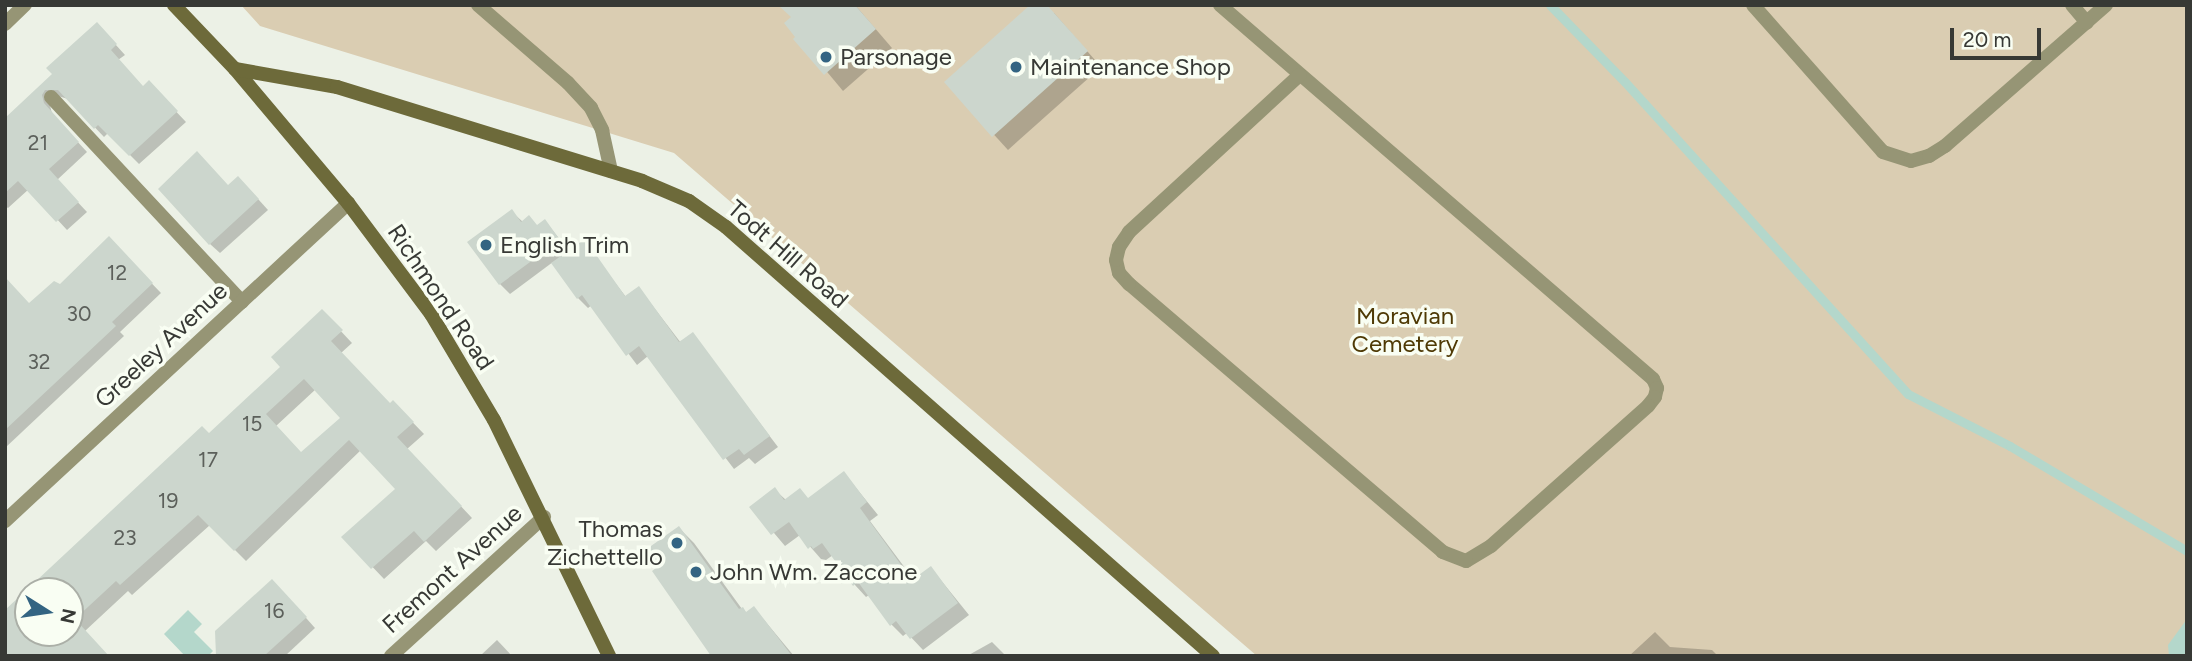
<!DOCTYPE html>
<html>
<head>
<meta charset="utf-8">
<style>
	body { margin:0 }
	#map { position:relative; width:2192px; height:661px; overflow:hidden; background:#ecf1e6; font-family:Figtree,sans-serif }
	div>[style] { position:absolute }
	.green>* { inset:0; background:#dacdb2 }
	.water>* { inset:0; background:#b4d7cb }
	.shadow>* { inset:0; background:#0003 }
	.stream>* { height:9px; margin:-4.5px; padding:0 4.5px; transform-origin:4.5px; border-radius:4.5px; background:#b4d7cb }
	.building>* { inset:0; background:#ccd6cd }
	.lane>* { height:14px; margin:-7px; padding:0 7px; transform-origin:7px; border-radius:7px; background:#969575 }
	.street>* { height:14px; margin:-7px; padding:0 7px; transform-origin:7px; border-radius:7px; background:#969575 }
	.secondary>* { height:14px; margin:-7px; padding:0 7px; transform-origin:7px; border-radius:7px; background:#6d6a3a }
	.dots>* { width:19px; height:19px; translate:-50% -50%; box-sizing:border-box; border:4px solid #f9fef3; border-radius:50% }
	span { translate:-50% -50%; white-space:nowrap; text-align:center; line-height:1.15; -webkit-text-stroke:7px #f9fef3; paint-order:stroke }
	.number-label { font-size:21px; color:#5c605b }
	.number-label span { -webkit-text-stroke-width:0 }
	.poi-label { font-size:24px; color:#373935 }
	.left { translate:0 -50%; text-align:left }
	.right { translate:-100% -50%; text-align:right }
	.street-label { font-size:24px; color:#373935 }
	.park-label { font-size:24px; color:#4e3904 }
	.frame { position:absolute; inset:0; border:7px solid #373935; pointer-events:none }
	.north { position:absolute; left:14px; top:577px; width:70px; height:70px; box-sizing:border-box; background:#f9fef3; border:2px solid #abafa7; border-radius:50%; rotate:102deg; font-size:19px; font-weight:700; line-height:28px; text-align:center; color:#373935 }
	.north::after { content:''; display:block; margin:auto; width:24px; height:32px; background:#336482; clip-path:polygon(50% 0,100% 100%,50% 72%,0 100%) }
	.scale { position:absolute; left:1950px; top:28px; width:91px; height:32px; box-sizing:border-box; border:4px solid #373935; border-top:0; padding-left:9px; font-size:21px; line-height:24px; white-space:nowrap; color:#373935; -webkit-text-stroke:5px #f9fef3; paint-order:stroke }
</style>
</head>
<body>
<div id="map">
	<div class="green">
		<i style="clip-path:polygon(241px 5px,2187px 5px,2187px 656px,1257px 656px,674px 153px,260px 26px)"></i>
	</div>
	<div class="water">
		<i style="clip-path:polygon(188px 610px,202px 624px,194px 632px,213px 651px,208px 656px,185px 656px,164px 634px)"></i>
		<i style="clip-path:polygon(2187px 619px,2187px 656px,2169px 656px,2168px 645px)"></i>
	</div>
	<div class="shadow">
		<i style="clip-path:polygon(855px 5px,892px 48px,843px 91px,798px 37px,793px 17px)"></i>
		<i style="clip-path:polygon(1054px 13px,1101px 67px,1008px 150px,946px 82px)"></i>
		<i style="clip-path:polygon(106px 34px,125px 55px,118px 60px,143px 88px,149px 83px,186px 122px,139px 164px,108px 133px,104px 137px,68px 99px,58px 96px,50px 105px,52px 114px,87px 152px,57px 180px,87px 212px,67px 230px,29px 189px,8px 208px,5px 206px,5px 119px)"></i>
		<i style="clip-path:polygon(229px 187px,248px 188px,268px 210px,220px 253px,210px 244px)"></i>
		<i style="clip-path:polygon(512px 212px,523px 222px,538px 226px,545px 221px,570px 252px,584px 242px,626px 297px,639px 288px,681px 343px,693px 335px,778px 447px,755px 464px,749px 458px,734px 469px,648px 356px,637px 365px,592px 305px,588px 308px,578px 298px,553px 262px,510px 294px,500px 284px)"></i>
		<i style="clip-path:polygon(109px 239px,161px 293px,120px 332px,124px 336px,5px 448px,5px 356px,30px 305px,60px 286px)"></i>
		<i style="clip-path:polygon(evenodd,322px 311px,352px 343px,341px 353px,390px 405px,393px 402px,424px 434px,407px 449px,472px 518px,436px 551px,426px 541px,384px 579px,344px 537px,397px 489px,361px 450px,246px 561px,210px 525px,132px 595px,128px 591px,85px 631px,5px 656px,5px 612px,93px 529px,209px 436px,283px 367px,322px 311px,316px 389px,343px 418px,302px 454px,276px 426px,316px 389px,322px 311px,28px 591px,70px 591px,70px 633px,28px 633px,28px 591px)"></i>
		<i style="clip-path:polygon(844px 473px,878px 515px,870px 521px,914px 580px,931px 568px,969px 615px,923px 650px,907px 633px,903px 636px,891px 624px,869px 595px,866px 597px,855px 585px,833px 555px,826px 560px,821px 559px,800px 535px,785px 546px,752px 507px,775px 490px,786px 500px,809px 499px)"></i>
		<i style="clip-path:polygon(679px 528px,694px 543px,742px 609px,747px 613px,754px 608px,794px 656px,715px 656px)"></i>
		<i style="clip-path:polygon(282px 591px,315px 628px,285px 656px,218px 656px)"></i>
		<i style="clip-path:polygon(1655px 632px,1670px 647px,1712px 650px,1718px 656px,1629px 656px)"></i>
		<i style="clip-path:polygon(497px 640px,512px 656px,480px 656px)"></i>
		<i style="clip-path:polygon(992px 642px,1006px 656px,967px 656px)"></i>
	</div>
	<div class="stream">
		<i style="left:1550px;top:5px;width:107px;rotate:45.8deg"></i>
		<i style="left:1625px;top:82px;width:421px;rotate:47.8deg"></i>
		<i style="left:1908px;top:394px;width:114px;rotate:27deg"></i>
		<i style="left:2010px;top:446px;width:206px;rotate:30.7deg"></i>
	</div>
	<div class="building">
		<i style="clip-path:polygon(778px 5px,855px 5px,876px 29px,824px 75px,793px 39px,795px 37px,784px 23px,791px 17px)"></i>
		<i style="clip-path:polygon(1030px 5px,1047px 5px,1088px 51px,992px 137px,944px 82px)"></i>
		<i style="clip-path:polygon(97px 22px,117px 44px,111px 50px,143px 86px,149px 80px,178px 111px,129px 156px,98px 125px,94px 129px,58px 90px,45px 90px,42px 95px,44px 103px,79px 142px,49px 169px,79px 202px,56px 222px,18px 181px,5px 193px,5px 118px,52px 74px,46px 68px)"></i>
		<i style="clip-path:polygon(197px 151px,228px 185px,238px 176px,259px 199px,209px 245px,158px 189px)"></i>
		<i style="clip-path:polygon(512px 209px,521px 222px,529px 215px,537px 225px,545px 219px,560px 240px,499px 285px,467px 242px)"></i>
		<i style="clip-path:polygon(109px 236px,153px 283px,112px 322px,116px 326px,5px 430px,5px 277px,29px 303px,54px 281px,60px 284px)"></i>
		<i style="clip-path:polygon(585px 239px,625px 296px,639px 286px,679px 342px,693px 332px,770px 436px,744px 455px,739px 449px,723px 460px,639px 346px,626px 356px,582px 295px,577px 299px,551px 263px)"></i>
		<i style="clip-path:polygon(evenodd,322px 309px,343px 330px,331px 341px,390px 403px,393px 400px,414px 422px,397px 437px,462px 506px,424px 542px,414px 531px,371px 569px,341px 537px,395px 489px,349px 440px,234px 551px,198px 515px,120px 585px,116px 581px,75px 619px,109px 656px,5px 656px,5px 610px,202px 426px,209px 433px,280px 367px,271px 357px,322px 309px,304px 379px,340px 418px,301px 452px,266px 414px,304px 379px,322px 309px,28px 591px,70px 591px,70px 633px,28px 633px,28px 591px)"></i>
		<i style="clip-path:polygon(844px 471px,867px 502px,860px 508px,912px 580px,931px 566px,958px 603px,910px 639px,896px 621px,890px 626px,858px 582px,853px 586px,822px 543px,813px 549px,811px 546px,808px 549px,789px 522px,771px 535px,749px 507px,775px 487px,784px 500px,800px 488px,808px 498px)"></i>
		<i style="clip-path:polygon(679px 526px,739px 609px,743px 607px,746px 612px,754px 606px,792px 656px,711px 656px,652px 571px,656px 568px,644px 551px)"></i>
		<i style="clip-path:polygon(272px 579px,307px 617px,264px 656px,216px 656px,215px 631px)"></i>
	</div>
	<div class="lane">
		<i style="left:478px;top:5px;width:119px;rotate:40.9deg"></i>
		<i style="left:568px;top:83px;width:34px;rotate:47deg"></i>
		<i style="left:591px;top:108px;width:25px;rotate:63deg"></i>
		<i style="left:602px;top:130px;width:42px;rotate:77.6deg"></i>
		<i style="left:1220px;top:5px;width:572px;rotate:40.82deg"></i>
		<i style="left:1653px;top:379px;width:10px;rotate:66deg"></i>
		<i style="left:1657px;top:388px;width:9px;rotate:103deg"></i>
		<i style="left:1655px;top:397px;width:11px;rotate:128deg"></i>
		<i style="left:1648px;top:406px;width:210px;rotate:138.3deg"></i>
		<i style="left:1491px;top:546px;width:29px;rotate:149deg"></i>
		<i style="left:1466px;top:561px;width:25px;rotate:-159deg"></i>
		<i style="left:1443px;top:552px;width:413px;rotate:-139.5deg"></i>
		<i style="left:1129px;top:284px;width:15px;rotate:-132deg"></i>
		<i style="left:1119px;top:273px;width:13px;rotate:-103deg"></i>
		<i style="left:1116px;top:260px;width:13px;rotate:-77deg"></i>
		<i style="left:1119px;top:247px;width:18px;rotate:-56deg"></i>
		<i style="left:1129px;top:232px;width:232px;rotate:-42.6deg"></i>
		<i style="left:1753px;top:5px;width:196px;rotate:48.5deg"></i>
		<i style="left:1883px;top:152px;width:29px;rotate:18deg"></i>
		<i style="left:1911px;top:161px;width:19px;rotate:-16deg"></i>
		<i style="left:1929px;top:156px;width:19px;rotate:-32deg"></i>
		<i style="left:1945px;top:146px;width:214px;rotate:-41.2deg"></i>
		<i style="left:2072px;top:5px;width:23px;rotate:50deg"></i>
		<i style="left:51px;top:97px;width:280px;rotate:47deg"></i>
	</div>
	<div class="street">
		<i style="left:5px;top:24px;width:28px;rotate:-44deg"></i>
		<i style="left:5px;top:521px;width:468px;rotate:-42.8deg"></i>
		<i style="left:391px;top:656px;width:207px;rotate:-42.3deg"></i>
	</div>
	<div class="secondary">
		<i style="left:174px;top:5px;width:88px;rotate:46.4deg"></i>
		<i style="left:235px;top:69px;width:175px;rotate:49.9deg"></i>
		<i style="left:348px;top:203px;width:139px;rotate:53.2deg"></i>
		<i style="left:431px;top:314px;width:123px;rotate:59.3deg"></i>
		<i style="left:494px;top:420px;width:263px;rotate:64deg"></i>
		<i style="left:235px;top:69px;width:104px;rotate:10deg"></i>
		<i style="left:337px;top:87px;width:319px;rotate:17.1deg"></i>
		<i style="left:642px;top:181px;width:51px;rotate:23.1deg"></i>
		<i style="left:689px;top:201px;width:45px;rotate:35.1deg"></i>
		<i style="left:726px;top:227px;width:649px;rotate:41.38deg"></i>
	</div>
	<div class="dots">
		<i style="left:826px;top:57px;background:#336482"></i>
		<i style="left:1016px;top:67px;background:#336482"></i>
		<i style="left:486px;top:245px;background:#336482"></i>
		<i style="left:677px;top:543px;background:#336482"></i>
		<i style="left:696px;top:572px;background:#336482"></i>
	</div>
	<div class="number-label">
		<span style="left:38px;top:143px">21</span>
		<span style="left:117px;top:273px">12</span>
		<span style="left:79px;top:314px">30</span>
		<span style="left:39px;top:362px">32</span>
		<span style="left:252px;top:424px">15</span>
		<span style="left:208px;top:460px">17</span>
		<span style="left:168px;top:501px">19</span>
		<span style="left:125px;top:538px">23</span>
		<span style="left:274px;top:611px">16</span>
	</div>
	<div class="poi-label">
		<span class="left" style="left:840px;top:57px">Parsonage</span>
		<span class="left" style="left:1030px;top:67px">Maintenance Shop</span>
		<span class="left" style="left:500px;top:245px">English Trim</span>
		<span class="right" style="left:663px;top:543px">Thomas<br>Zichettello</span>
		<span class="left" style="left:710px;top:572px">John Wm. Zaccone</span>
	</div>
	<div class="street-label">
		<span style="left:788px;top:254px;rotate:41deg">Todt Hill Road</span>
		<span style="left:441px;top:297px;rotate:56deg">Richmond Road</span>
		<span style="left:161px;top:345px;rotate:-43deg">Greeley Avenue</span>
		<span style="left:452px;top:569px;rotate:-42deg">Fremont Avenue</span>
	</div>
	<div class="park-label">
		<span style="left:1405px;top:330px">Moravian<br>Cemetery</span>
	</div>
	<div class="frame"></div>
	<div class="north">N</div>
	<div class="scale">20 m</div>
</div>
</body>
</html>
